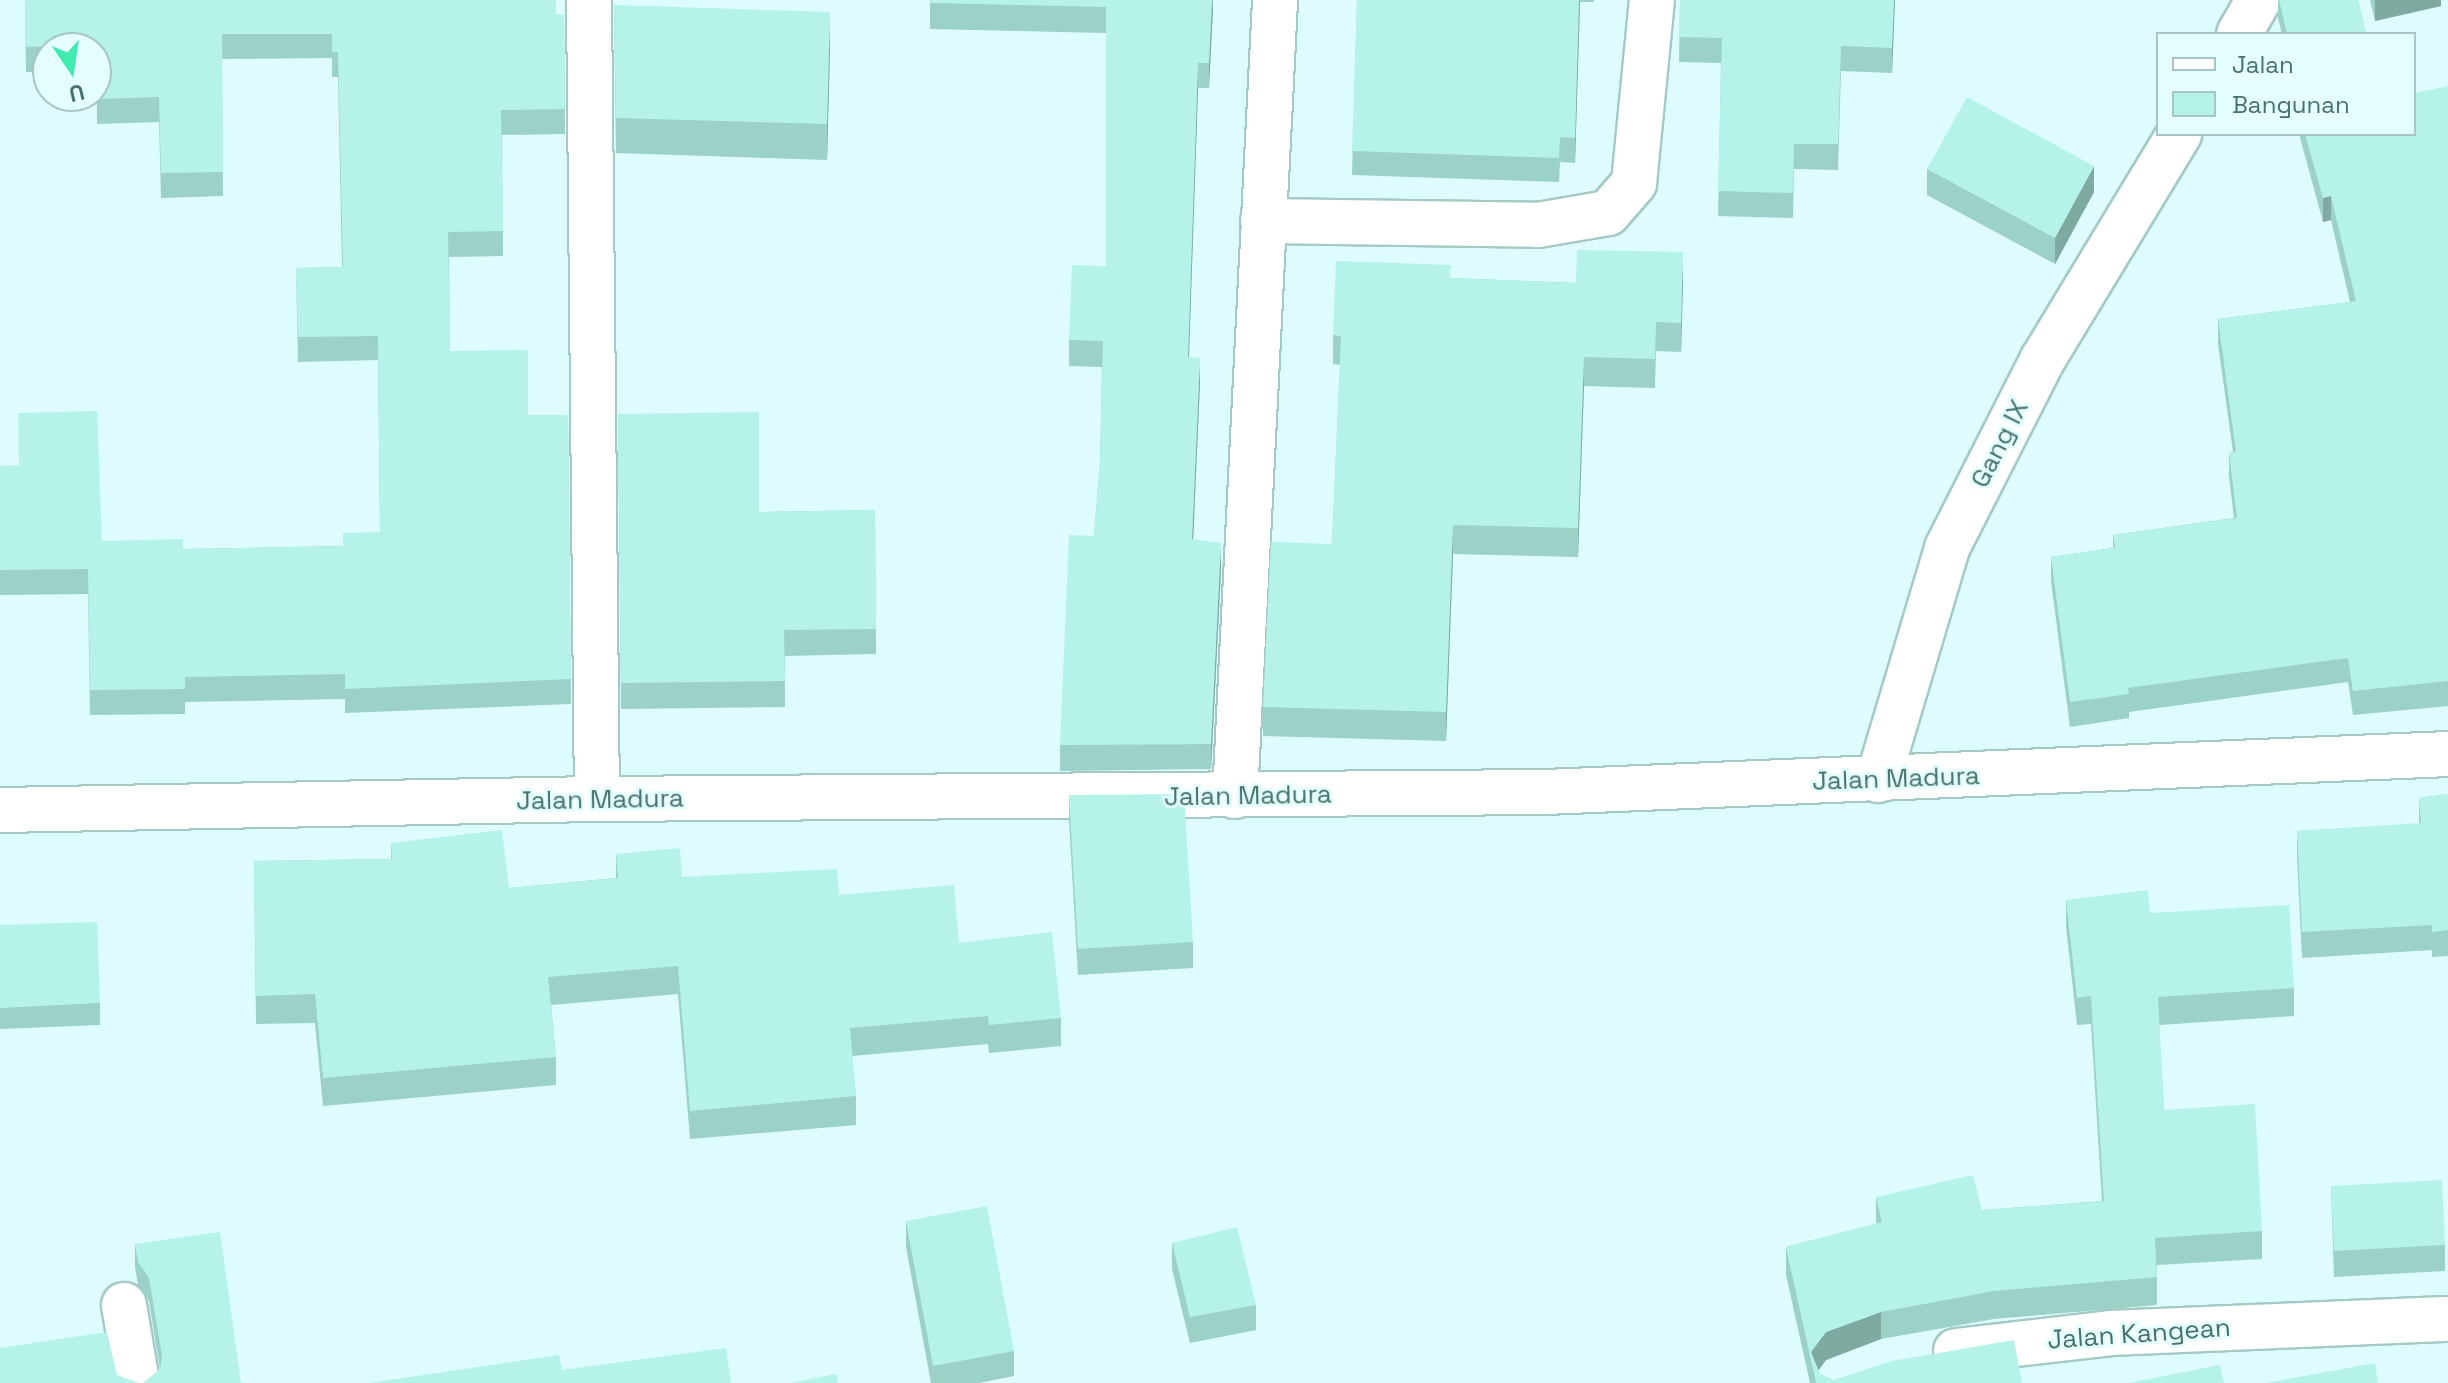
<!DOCTYPE html>
<html>
<head>
<meta charset="utf-8">
<style>
	body { margin:0 }
	#map { position:relative; width:2448px; height:1383px; overflow:hidden; background:#defbfd; font-family:"Space Grotesk",sans-serif }
	div>[style] { position:absolute }
	.roads { filter:drop-shadow(2px 0 #a4cac5) drop-shadow(-2px 0 #a4cac5) drop-shadow(0 2px #a4cac5) drop-shadow(0 -2px #a4cac5) }
	.minor>* { height:44px; margin:-22px; padding:0 22px; transform-origin:22px; border-radius:22px; background:#fff }
	.wall>* { inset:0; background:#9cd1c8 }
	.shaded-wall>* { inset:0; background:#7faaa2 }
	.building>* { inset:0; background:#b5f3e8 }
	span { translate:-50% -50%; white-space:nowrap; text-align:center; line-height:1.15; -webkit-text-stroke:6px #e5feff; paint-order:stroke }
	.street-label { font-size:26px; color:#467369 }
	.legend { position:absolute; left:2156px; top:32px; width:260px; height:104px; box-sizing:border-box; background:#e5feff; border:2px solid #a5c6c3; margin:0; padding:10px 14px; list-style:none; font-size:24px; color:#467369 }
	.legend li { display:flex; align-items:center; gap:16px; height:40px }
	.legend b { width:40px; border:2px solid #a5c6c3 }
	.north { position:absolute; left:32px; top:32px; width:80px; height:80px; box-sizing:border-box; background:#e5feff; border:2px solid #a5c6c3; border-radius:50%; rotate:167deg; font-size:22px; font-weight:700; line-height:32px; text-align:center; color:#467369 }
	.north::after { content:''; display:block; margin:auto; width:28px; height:36px; background:#3febaf; clip-path:polygon(50% 0,100% 100%,50% 72%,0 100%) }
</style>
</head>
<body>
<div id="map">
	<div class="roads">
		<div class="minor">
			<i style="left:589px;top:0;width:799px;rotate:89.43deg"></i>
			<i style="left:2239px;top:34px;width:39px;rotate:-60deg"></i>
			<i style="left:1263px;top:221px;width:275px;rotate:0.8deg"></i>
			<i style="left:1538px;top:225px;width:71px;rotate:-9.7deg"></i>
			<i style="left:1608px;top:213px;width:40px;rotate:-49deg"></i>
			<i style="left:1634px;top:183px;width:184px;rotate:-84.4deg"></i>
			<i style="left:1878px;top:780px;width:242px;rotate:-73.4deg"></i>
			<i style="left:1947px;top:548px;width:212px;rotate:-63.1deg"></i>
			<i style="left:2043px;top:359px;width:263px;rotate:-58.8deg"></i>
			<i style="left:1235px;top:796px;width:797px;rotate:-87.12deg"></i>
			<i style="left:0;top:810px;width:597px;rotate:-1.06deg"></i>
			<i style="left:597px;top:799px;width:949px;rotate:-0.42deg"></i>
			<i style="left:1546px;top:792px;width:903px;rotate:-2.41deg"></i>
			<i style="left:124px;top:1305px;width:79px;rotate:80.5deg"></i>
			<i style="left:1956px;top:1351px;width:156px;rotate:-6.6deg"></i>
			<i style="left:2111px;top:1333px;width:337px;rotate:-2.4deg"></i>
		</div>
	</div>
	<div class="wall">
		<i style="clip-path:polygon(25px 0,564px 15px,565px 134px,502px 135px,503px 256px,449px 257px,450px 351px,528px 415px,568px 415px,571px 704px,345px 713px,345px 699px,185px 702px,185px 714px,90px 715px,88px 594px,0 595px,0 466px,102px 541px,183px 549px,343px 546px,380px 532px,378px 360px,298px 362px,296px 268px,342px 267px,338px 77px,332px 77px,332px 58px,222px 59px,223px 196px,161px 198px,159px 122px,97px 124px,96px 48px,48px 48px,48px 72px,26px 72px)"></i>
		<i style="clip-path:polygon(930px 0,1213px 0,1209px 88px,1198px 88px,1189px 357px,1200px 383px,1193px 539px,1221px 569px,1211px 769px,1060px 771px,1060px 745px,1094px 536px,1100px 463px,1102px 367px,1069px 366px,1069px 340px,1106px 266px,1106px 33px,930px 29px)"></i>
		<i style="clip-path:polygon(1357px 0,1594px 0,1594px 2px,1580px 2px,1575px 163px,1560px 162px,1559px 182px,1352px 175px)"></i>
		<i style="clip-path:polygon(1680px 0,1895px 0,1892px 73px,1841px 71px,1838px 170px,1794px 169px,1793px 218px,1718px 216px,1721px 63px,1679px 62px)"></i>
		<i style="clip-path:polygon(2278px 0,2358px 0,2366px 34px,2282px 34px,2278px 18px)"></i>
		<i style="clip-path:polygon(2370px 0,2441px 0,2441px 6px,2375px 21px)"></i>
		<i style="clip-path:polygon(614px 5px,830px 48px,827px 160px,616px 153px)"></i>
		<i style="clip-path:polygon(2448px 86px,2448px 706px,2353px 715px,2348px 682px,2129px 712px,2129px 718px,2070px 727px,2051px 581px,2051px 557px,2113px 548px,2113px 535px,2234px 518px,2229px 477px,2229px 453px,2233px 452px,2218px 344px,2218px 319px,2350px 302px,2331px 220px,2323px 222px,2299px 134px,2414px 134px)"></i>
		<i style="clip-path:polygon(1927px 169px,2094px 192px,2055px 264px,1927px 195px)"></i>
		<i style="clip-path:polygon(1451px 278px,1576px 283px,1683px 281px,1681px 352px,1656px 351px,1655px 388px,1584px 386px,1578px 557px,1453px 554px,1446px 741px,1263px 736px,1263px 707px,1332px 544px,1340px 365px,1333px 364px,1333px 335px)"></i>
		<i style="clip-path:polygon(618px 414px,759px 512px,875px 510px,876px 654px,785px 656px,785px 707px,621px 709px)"></i>
		<i style="clip-path:polygon(2448px 794px,2448px 956px,2432px 957px,2432px 950px,2302px 958px,2297px 857px,2297px 831px,2419px 824px,2419px 798px)"></i>
		<i style="clip-path:polygon(1069px 795px,1193px 942px,1193px 968px,1078px 975px,1069px 821px)"></i>
		<i style="clip-path:polygon(391px 843px,509px 888px,616px 878px,616px 854px,682px 877px,839px 895px,959px 943px,1061px 1018px,1061px 1046px,989px 1053px,988px 1044px,852px 1056px,856px 1096px,856px 1125px,690px 1139px,678px 994px,551px 1005px,556px 1057px,556px 1085px,323px 1106px,315px 1023px,256px 1024px,254px 861px,391px 859px)"></i>
		<i style="clip-path:polygon(2066px 900px,2150px 913px,2294px 988px,2294px 1016px,2159px 1025px,2164px 1110px,2262px 1231px,2262px 1259px,2157px 1265px,2157px 1305px,1994px 1319px,1881px 1339px,1826px 1360px,1818px 1371px,1820px 1374px,1833px 1380px,2022px 1383px,1810px 1383px,1786px 1275px,1786px 1247px,1876px 1224px,1876px 1197px,1982px 1210px,2102px 1201px,2091px 1024px,2077px 1025px,2066px 927px)"></i>
		<i style="clip-path:polygon(0 925px,100px 1003px,100px 1025px,0 1029px)"></i>
		<i style="clip-path:polygon(2331px 1186px,2445px 1245px,2445px 1271px,2334px 1277px)"></i>
		<i style="clip-path:polygon(906px 1221px,1014px 1351px,1014px 1376px,979px 1383px,931px 1383px,906px 1247px)"></i>
		<i style="clip-path:polygon(1172px 1243px,1256px 1305px,1256px 1330px,1190px 1343px,1172px 1269px)"></i>
		<i style="clip-path:polygon(135px 1244px,241px 1383px,160px 1369px,149px 1301px,138px 1285px,135px 1267px)"></i>
	</div>
	<div class="shaded-wall">
		<i style="clip-path:polygon(1212px 0,1213px 9px,1209px 88px,1209px 63px)"></i>
		<i style="clip-path:polygon(1579px 0,1580px 2px,1575px 163px,1575px 138px)"></i>
		<i style="clip-path:polygon(1894px 0,1895px 0,1892px 73px,1892px 48px)"></i>
		<i style="clip-path:polygon(2375px 0,2441px 0,2441px 6px,2375px 21px)"></i>
		<i style="clip-path:polygon(830px 12px,830px 48px,827px 160px,827px 124px)"></i>
		<i style="clip-path:polygon(1198px 63px,1198px 88px,1188px 383px,1188px 357px)"></i>
		<i style="clip-path:polygon(2094px 166px,2094px 192px,2055px 264px,2055px 238px)"></i>
		<i style="clip-path:polygon(2331px 196px,2331px 220px,2323px 222px,2323px 198px)"></i>
		<i style="clip-path:polygon(1683px 252px,1683px 281px,1681px 352px,1681px 323px)"></i>
		<i style="clip-path:polygon(1584px 357px,1584px 386px,1578px 557px,1578px 528px)"></i>
		<i style="clip-path:polygon(1200px 358px,1200px 383px,1192px 565px,1192px 539px)"></i>
		<i style="clip-path:polygon(1453px 525px,1453px 554px,1446px 741px,1446px 712px)"></i>
		<i style="clip-path:polygon(1221px 543px,1221px 569px,1211px 769px,1211px 744px)"></i>
		<i style="clip-path:polygon(1881px 1312px,1881px 1339px,1826px 1360px,1814px 1376px,1811px 1352px,1826px 1332px)"></i>
	</div>
	<div class="building">
		<i style="clip-path:polygon(25px 0,556px 0,556px 14px,564px 15px,565px 109px,501px 110px,503px 231px,448px 232px,450px 351px,528px 350px,528px 415px,568px 415px,571px 679px,345px 689px,345px 674px,185px 677px,185px 689px,90px 690px,88px 569px,0 570px,0 466px,19px 465px,18px 413px,97px 411px,102px 541px,183px 539px,183px 549px,343px 546px,343px 533px,380px 532px,378px 336px,298px 337px,296px 268px,343px 267px,338px 52px,332px 52px,332px 34px,222px 34px,223px 172px,161px 173px,159px 97px,97px 99px,96px 45px,26px 47px)"></i>
		<i style="clip-path:polygon(930px 0,1212px 0,1209px 63px,1198px 63px,1188px 357px,1200px 358px,1192px 539px,1221px 543px,1211px 744px,1060px 745px,1069px 535px,1094px 536px,1100px 463px,1103px 341px,1069px 340px,1072px 265px,1106px 266px,1106px 7px,930px 3px)"></i>
		<i style="clip-path:polygon(1357px 0,1579px 0,1575px 138px,1560px 137px,1559px 158px,1352px 151px)"></i>
		<i style="clip-path:polygon(1680px 0,1894px 0,1892px 48px,1841px 46px,1838px 144px,1794px 144px,1793px 193px,1718px 191px,1722px 38px,1679px 37px)"></i>
		<i style="clip-path:polygon(2279px 0,2358px 0,2366px 34px,2287px 34px)"></i>
		<i style="clip-path:polygon(614px 5px,830px 12px,827px 124px,616px 118px)"></i>
		<i style="clip-path:polygon(2448px 86px,2448px 681px,2353px 691px,2348px 658px,2128px 688px,2129px 694px,2070px 702px,2051px 557px,2115px 548px,2113px 535px,2237px 518px,2229px 453px,2236px 452px,2218px 319px,2356px 301px,2331px 196px,2323px 198px,2305px 134px,2414px 134px,2414px 93px)"></i>
		<i style="clip-path:polygon(1967px 97px,2094px 166px,2055px 238px,1927px 169px)"></i>
		<i style="clip-path:polygon(1577px 250px,1683px 252px,1681px 323px,1656px 322px,1655px 359px,1584px 357px,1578px 528px,1453px 525px,1446px 712px,1263px 707px,1271px 542px,1332px 544px,1341px 336px,1333px 335px,1336px 261px,1451px 265px,1450px 278px,1576px 283px)"></i>
		<i style="clip-path:polygon(759px 412px,759px 512px,875px 510px,876px 629px,784px 630px,785px 681px,621px 683px,618px 414px)"></i>
		<i style="clip-path:polygon(1184px 794px,1193px 942px,1078px 949px,1069px 795px)"></i>
		<i style="clip-path:polygon(2448px 794px,2448px 930px,2432px 932px,2432px 925px,2302px 932px,2297px 831px,2421px 823px,2419px 798px)"></i>
		<i style="clip-path:polygon(502px 830px,509px 888px,618px 878px,616px 854px,680px 848px,682px 877px,837px 869px,839px 895px,954px 885px,959px 943px,1052px 932px,1061px 1018px,989px 1025px,988px 1016px,850px 1028px,856px 1096px,690px 1111px,678px 966px,548px 977px,556px 1057px,323px 1078px,315px 994px,256px 996px,254px 861px,392px 859px,391px 843px)"></i>
		<i style="clip-path:polygon(2148px 890px,2150px 913px,2289px 905px,2294px 988px,2158px 997px,2164px 1110px,2255px 1104px,2262px 1231px,2155px 1238px,2157px 1277px,1994px 1291px,1881px 1312px,1826px 1332px,1811px 1352px,1820px 1374px,1833px 1380px,1892px 1361px,2014px 1340px,2022px 1383px,1816px 1383px,1786px 1247px,1882px 1222px,1876px 1197px,1973px 1175px,1982px 1210px,2104px 1201px,2091px 996px,2077px 998px,2066px 900px)"></i>
		<i style="clip-path:polygon(97px 922px,100px 1003px,0 1008px,0 925px)"></i>
		<i style="clip-path:polygon(2442px 1180px,2445px 1245px,2334px 1251px,2331px 1186px)"></i>
		<i style="clip-path:polygon(987px 1206px,1014px 1351px,933px 1366px,906px 1221px)"></i>
		<i style="clip-path:polygon(1237px 1227px,1256px 1305px,1190px 1317px,1172px 1243px)"></i>
		<i style="clip-path:polygon(220px 1232px,241px 1383px,143px 1383px,160px 1369px,162px 1356px,149px 1278px,138px 1262px,135px 1244px)"></i>
		<i style="clip-path:polygon(107px 1332px,117px 1375px,139px 1383px,0 1383px,0 1348px)"></i>
		<i style="clip-path:polygon(726px 1348px,731px 1383px,369px 1383px,559px 1355px,562px 1370px)"></i>
		<i style="clip-path:polygon(2375px 1363px,2378px 1383px,2266px 1383px)"></i>
		<i style="clip-path:polygon(2220px 1365px,2224px 1383px,2128px 1383px)"></i>
		<i style="clip-path:polygon(836px 1374px,838px 1383px,791px 1383px)"></i>
	</div>
	<div class="street-label">
		<span style="left:2000px;top:444px;rotate:-63deg">Gang IX</span>
		<span style="left:1896px;top:779px;rotate:-2deg">Jalan Madura</span>
		<span style="left:1248px;top:796px;rotate:-1deg">Jalan Madura</span>
		<span style="left:600px;top:800px;rotate:-1deg">Jalan Madura</span>
		<span style="left:2139px;top:1334px;rotate:-4deg">Jalan Kangean</span>
	</div>
	<ul class="legend">
	<li><b style="height:10px;background:#fff"></b>Jalan</li>
	<li><b style="height:22px;background:#b5f3e8"></b>Bangunan</li>
	</ul>
	<div class="north">U</div>
</div>
</body>
</html>
